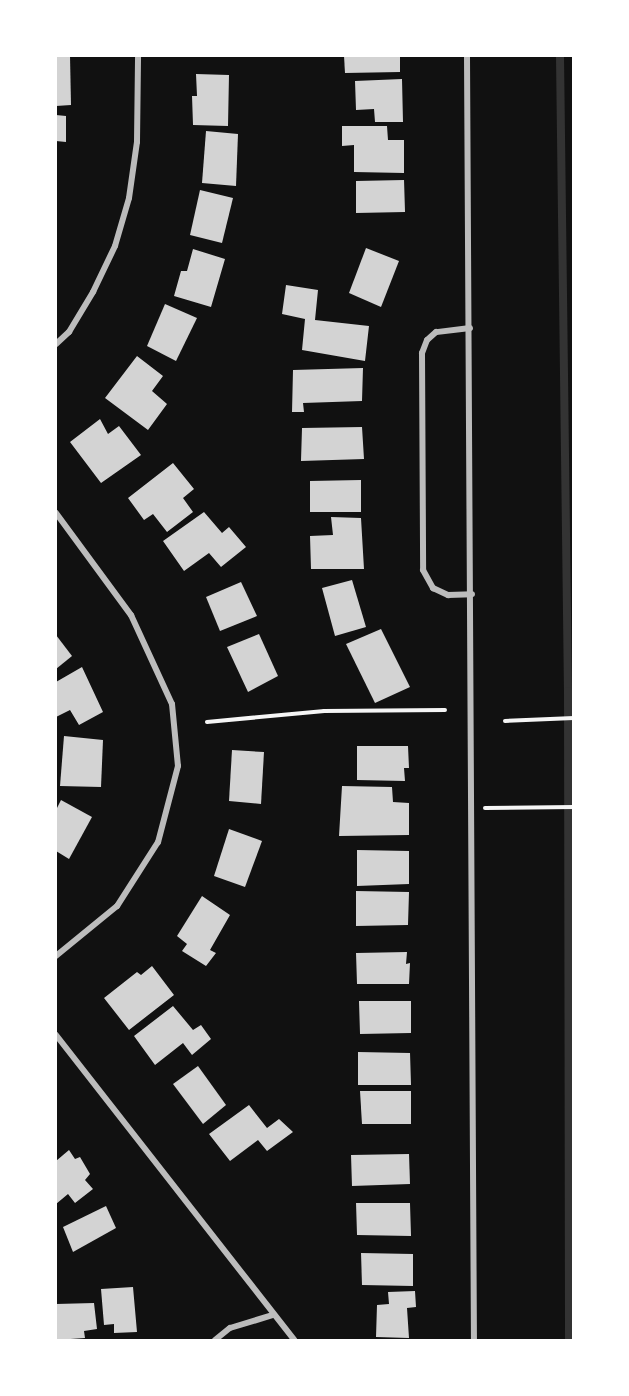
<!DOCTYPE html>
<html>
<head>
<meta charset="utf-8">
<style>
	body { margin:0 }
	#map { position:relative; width:629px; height:1396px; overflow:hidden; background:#111; font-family:Montserrat,sans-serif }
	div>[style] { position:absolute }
	.stream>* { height:8px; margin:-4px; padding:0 4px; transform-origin:4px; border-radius:4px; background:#333 }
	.building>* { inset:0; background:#d3d3d3 }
	.path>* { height:4px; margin:-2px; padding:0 2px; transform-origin:2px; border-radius:2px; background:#f5f5f5 }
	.minor>* { height:6px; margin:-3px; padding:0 3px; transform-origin:3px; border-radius:3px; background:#bcbcbc }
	span { translate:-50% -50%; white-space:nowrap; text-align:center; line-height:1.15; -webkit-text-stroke:6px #fff; paint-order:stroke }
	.frame { position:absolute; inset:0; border:57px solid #fff; pointer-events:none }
</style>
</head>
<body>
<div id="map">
	<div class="stream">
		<i style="left:560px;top:56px;width:635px;rotate:89.28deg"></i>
		<i style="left:568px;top:691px;width:649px;rotate:89.91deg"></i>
	</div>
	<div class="building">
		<i style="clip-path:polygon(56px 56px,70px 56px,71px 105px,56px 106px)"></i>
		<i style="clip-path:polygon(344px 56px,400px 56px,400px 72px,345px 73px)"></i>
		<i style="clip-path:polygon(196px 74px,229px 75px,228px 126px,193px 125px,192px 96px,197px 96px)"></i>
		<i style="clip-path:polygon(402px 79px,403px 122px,375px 122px,374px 109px,356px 110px,355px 81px)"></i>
		<i style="clip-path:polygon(56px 115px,66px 116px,66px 142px,56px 141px)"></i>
		<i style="clip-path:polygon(342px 126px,387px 126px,388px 140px,404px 140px,404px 173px,354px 172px,354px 145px,342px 146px)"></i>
		<i style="clip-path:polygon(206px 131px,238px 134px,236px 186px,202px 183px)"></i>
		<i style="clip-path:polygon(404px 180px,405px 212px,356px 213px,356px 181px)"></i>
		<i style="clip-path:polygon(200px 190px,233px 198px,222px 243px,190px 235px)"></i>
		<i style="clip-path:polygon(366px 248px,399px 261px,381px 307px,349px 293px)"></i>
		<i style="clip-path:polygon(193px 249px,225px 259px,211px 307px,174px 296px,181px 271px,187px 271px)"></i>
		<i style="clip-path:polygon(286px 285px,318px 290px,315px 320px,369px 326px,365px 361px,302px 350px,305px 319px,282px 314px)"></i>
		<i style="clip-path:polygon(165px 304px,197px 318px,176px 361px,147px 346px)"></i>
		<i style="clip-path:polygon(137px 356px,163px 376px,152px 391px,167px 404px,148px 430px,105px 398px)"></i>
		<i style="clip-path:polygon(363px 368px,362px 401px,303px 403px,304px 412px,292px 412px,293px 370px)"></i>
		<i style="clip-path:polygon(100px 419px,108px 434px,119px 426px,141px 455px,101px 483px,70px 442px)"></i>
		<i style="clip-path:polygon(362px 427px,364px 459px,301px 461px,302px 428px)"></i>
		<i style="clip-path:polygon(173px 463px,194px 489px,183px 498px,193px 512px,167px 532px,153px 514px,144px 520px,128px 498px)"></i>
		<i style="clip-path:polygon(361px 480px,361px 512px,310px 512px,310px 481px)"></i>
		<i style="clip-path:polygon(204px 512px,222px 533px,229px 527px,246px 547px,221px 567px,209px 553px,184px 571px,163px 541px)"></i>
		<i style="clip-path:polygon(331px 517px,361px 518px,364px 569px,311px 569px,310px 536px,333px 535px)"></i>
		<i style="clip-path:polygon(352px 580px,366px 627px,335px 636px,322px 588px)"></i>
		<i style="clip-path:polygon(241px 582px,257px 616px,220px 631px,206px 597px)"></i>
		<i style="clip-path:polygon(381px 629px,410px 687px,375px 703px,346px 644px)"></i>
		<i style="clip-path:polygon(259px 634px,278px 676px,248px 692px,227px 647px)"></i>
		<i style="clip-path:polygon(56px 635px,72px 656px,56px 669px)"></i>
		<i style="clip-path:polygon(82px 667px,103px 712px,79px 725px,70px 710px,56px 717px,56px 682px)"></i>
		<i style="clip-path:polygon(64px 736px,103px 740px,101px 787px,60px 786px)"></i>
		<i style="clip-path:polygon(357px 746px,408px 746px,409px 768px,404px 768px,405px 781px,357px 780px)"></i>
		<i style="clip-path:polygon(232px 750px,264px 752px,261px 804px,229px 801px)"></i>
		<i style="clip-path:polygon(342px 786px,392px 787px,393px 802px,409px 803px,409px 835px,339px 836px)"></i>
		<i style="clip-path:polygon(61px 800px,92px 817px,69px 859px,56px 851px,56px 810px)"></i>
		<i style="clip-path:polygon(229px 829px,262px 841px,245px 887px,214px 876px)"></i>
		<i style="clip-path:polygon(357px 850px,409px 851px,409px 884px,357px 886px)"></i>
		<i style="clip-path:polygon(356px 891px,409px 892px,408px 925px,356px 926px)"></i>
		<i style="clip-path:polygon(202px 896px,230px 915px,210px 950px,216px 953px,206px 966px,182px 951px,187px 944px,177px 936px)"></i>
		<i style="clip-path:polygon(407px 952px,406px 964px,410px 963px,409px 984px,357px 984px,356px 953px)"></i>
		<i style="clip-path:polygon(152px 966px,174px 995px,129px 1030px,104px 998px,137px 972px,141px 975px)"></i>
		<i style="clip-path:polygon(359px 1001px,411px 1001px,411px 1033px,360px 1034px)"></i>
		<i style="clip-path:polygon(173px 1006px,193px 1030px,201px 1025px,211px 1039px,192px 1055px,183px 1043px,155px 1065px,134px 1036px)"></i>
		<i style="clip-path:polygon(358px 1052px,410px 1053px,411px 1085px,358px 1085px)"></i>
		<i style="clip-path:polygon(198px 1066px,226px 1105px,203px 1124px,173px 1084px)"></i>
		<i style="clip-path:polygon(360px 1091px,411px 1091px,411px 1124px,362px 1124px)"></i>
		<i style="clip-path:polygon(249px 1105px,267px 1128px,279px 1119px,293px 1132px,267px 1151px,258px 1140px,230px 1161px,209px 1134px)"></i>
		<i style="clip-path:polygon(69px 1150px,75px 1159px,80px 1157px,90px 1174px,85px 1180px,93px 1189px,75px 1203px,68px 1194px,56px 1204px,56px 1161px)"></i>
		<i style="clip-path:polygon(409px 1154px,410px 1184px,352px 1186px,351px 1155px)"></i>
		<i style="clip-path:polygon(356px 1203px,410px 1203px,411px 1236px,357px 1235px)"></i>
		<i style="clip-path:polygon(106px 1206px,116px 1228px,73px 1252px,63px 1227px)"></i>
		<i style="clip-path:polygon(361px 1253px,413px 1254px,413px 1286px,362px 1285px)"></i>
		<i style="clip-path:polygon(133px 1287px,137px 1332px,114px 1333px,114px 1324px,104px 1325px,101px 1289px)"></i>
		<i style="clip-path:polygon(415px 1291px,416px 1307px,407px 1308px,409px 1338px,376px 1337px,377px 1305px,389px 1304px,388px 1292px)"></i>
		<i style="clip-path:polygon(94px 1303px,97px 1329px,84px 1331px,85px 1338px,56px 1340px,56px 1304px)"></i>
	</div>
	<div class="path">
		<i style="left:505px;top:721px;width:69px;rotate:-2.5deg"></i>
		<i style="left:207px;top:722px;width:118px;rotate:-5.4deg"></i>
		<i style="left:324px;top:711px;width:121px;rotate:-0.5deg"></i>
		<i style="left:485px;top:808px;width:89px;rotate:-0.6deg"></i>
	</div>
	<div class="minor">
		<i style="left:467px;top:56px;width:1284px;rotate:89.69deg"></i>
		<i style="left:470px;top:328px;width:34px;rotate:173deg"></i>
		<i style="left:436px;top:332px;width:12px;rotate:138deg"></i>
		<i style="left:427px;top:340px;width:14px;rotate:111deg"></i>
		<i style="left:422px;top:353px;width:217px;rotate:89.7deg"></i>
		<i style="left:423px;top:570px;width:21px;rotate:61deg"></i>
		<i style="left:433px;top:588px;width:17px;rotate:25deg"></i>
		<i style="left:448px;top:595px;width:24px;rotate:-2deg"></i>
		<i style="left:56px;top:344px;width:18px;rotate:-43deg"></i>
		<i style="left:69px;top:332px;width:47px;rotate:-59deg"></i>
		<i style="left:93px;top:292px;width:51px;rotate:-64.4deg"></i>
		<i style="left:115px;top:246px;width:50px;rotate:-73.7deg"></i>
		<i style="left:129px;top:198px;width:57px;rotate:-81.9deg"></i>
		<i style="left:137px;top:142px;width:86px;rotate:-89.3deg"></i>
		<i style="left:56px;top:513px;width:127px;rotate:53.7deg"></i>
		<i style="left:131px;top:615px;width:98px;rotate:65.3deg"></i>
		<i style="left:172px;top:704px;width:62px;rotate:84.5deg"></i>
		<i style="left:178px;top:766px;width:79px;rotate:104.7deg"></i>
		<i style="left:158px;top:842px;width:76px;rotate:122.6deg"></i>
		<i style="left:117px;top:906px;width:79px;rotate:140.7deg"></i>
		<i style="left:56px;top:1035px;width:387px;rotate:52deg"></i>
		<i style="left:215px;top:1340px;width:19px;rotate:-39deg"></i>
		<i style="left:230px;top:1328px;width:45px;rotate:-16.8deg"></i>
	</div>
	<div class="frame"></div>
</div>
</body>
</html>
